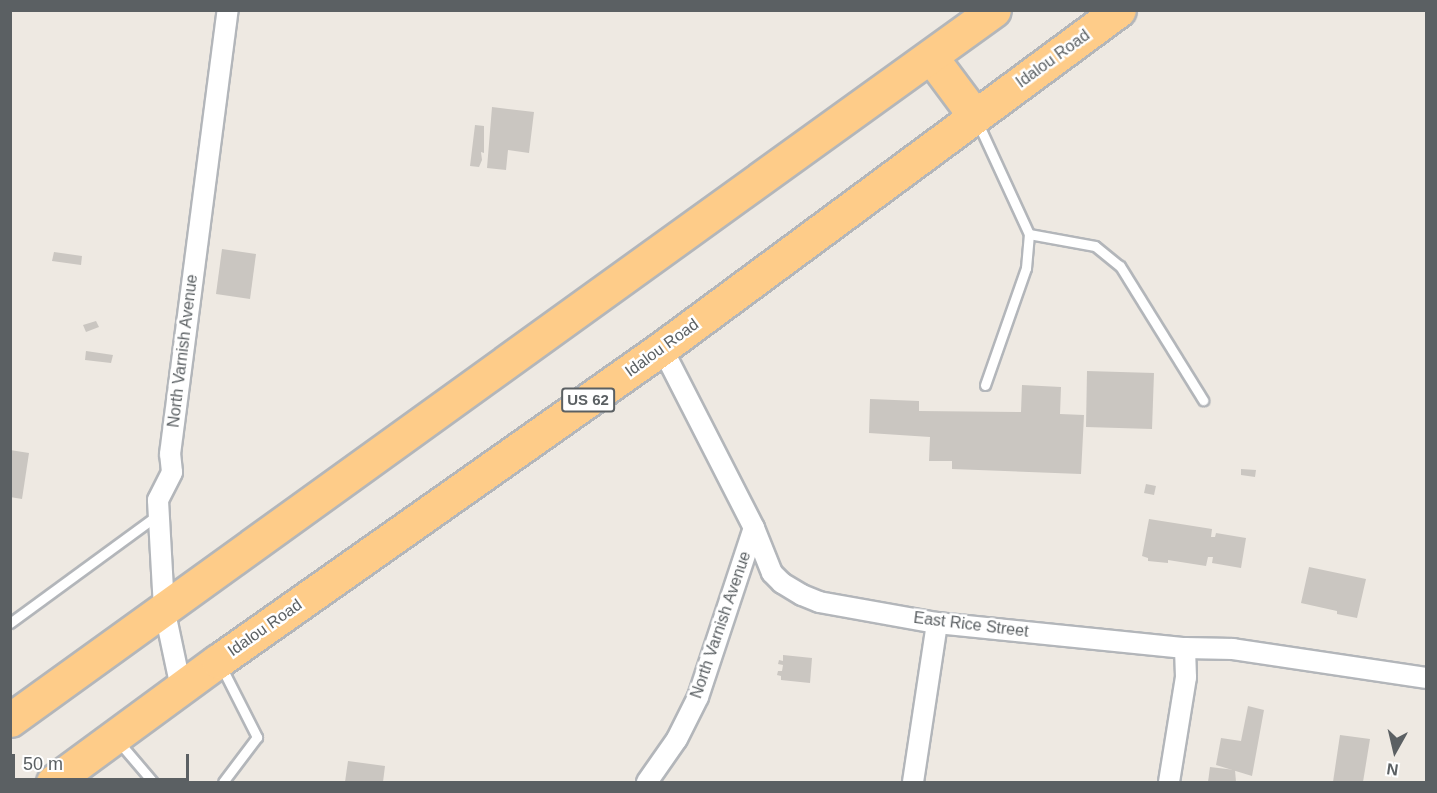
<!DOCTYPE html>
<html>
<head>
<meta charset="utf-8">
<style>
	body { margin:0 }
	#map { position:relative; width:1437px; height:793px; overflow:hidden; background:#eee9e2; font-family:Arial,sans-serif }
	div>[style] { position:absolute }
	.building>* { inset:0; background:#cac6c1 }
	.roads { filter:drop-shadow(2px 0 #b3b6ba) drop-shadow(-2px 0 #b3b6ba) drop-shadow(0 2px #b3b6ba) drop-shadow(0 -2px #b3b6ba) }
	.lane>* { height:9px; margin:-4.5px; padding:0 4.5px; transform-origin:4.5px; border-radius:4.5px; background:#fff }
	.street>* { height:20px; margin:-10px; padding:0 10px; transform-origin:10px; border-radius:10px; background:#fff }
	.highway>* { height:33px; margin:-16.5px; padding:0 16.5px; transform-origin:16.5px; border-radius:16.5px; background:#fecc89 }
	span { translate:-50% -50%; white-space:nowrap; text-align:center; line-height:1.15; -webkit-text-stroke:5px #fff; paint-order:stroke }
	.shield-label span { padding:2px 4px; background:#fff; border:2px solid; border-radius:4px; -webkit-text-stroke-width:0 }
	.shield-label { font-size:15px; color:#5b6063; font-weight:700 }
	.street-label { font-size:16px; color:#5b6063 }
	.frame { position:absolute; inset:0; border:12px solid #5b6063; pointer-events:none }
	.north { position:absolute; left:1365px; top:721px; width:60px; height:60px; -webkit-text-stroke:4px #fff; paint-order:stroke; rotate:188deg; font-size:16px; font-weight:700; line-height:24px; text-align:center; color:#5b6063 }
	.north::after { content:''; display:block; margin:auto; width:21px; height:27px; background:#5b6063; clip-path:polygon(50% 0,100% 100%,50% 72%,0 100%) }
	.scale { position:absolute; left:12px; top:754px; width:177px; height:27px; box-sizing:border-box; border:3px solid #5b6063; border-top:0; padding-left:8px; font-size:18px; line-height:21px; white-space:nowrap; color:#5b6063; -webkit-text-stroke:4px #fff; paint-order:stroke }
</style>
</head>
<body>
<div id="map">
	<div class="building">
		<i style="clip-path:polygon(492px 107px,534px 112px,529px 153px,508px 150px,506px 170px,487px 168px)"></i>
		<i style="clip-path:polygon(475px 125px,484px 126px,484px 153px,481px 152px,482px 160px,479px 167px,470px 166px)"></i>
		<i style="clip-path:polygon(222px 249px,256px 254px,250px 299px,216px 294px)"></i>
		<i style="clip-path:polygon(54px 252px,82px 256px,81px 265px,52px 261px)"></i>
		<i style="clip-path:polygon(96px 321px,99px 327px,86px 332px,83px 325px)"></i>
		<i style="clip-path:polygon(86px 351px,113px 355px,111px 363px,85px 360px)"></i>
		<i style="clip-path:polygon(1087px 371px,1154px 373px,1152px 429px,1086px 427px)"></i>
		<i style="clip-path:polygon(1022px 385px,1061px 387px,1060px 414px,1084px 415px,1081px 474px,952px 469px,952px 461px,929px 461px,930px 437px,869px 433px,870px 399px,919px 401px,919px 411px,1021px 412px)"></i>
		<i style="clip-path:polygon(10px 450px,29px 453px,22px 499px,10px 497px)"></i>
		<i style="clip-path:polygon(1241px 469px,1256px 470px,1255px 477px,1241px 475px)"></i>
		<i style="clip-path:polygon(1146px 484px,1156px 486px,1154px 495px,1144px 493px)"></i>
		<i style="clip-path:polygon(1149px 519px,1212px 529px,1211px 537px,1215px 537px,1216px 533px,1246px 538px,1241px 568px,1212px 563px,1213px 557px,1208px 557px,1206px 566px,1168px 560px,1168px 563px,1148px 561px,1148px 558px,1142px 556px)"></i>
		<i style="clip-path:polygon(1309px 567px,1366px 579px,1357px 618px,1337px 614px,1337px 611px,1301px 603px)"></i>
		<i style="clip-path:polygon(783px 655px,812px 658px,810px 683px,781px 680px,781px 676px,777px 675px,778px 671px,782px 671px,783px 665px,778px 664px,779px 660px,783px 661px)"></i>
		<i style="clip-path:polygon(1248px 706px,1264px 710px,1252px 776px,1216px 765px,1221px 738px,1241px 741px)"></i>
		<i style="clip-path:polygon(1340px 735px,1370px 739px,1363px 782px,1333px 782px)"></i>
		<i style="clip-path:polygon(348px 761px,385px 766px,383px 782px,345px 782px)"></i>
		<i style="clip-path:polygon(1210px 767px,1235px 770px,1236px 782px,1208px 782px)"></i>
	</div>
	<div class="roads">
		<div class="lane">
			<i style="left:977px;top:121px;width:124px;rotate:65.3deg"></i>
			<i style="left:1029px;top:234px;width:67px;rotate:10.3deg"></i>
			<i style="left:1095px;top:246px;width:32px;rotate:39deg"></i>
			<i style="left:1120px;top:266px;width:158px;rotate:58.2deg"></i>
			<i style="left:985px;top:385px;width:124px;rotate:-70.7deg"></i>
			<i style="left:1026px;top:268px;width:34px;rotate:-85deg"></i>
			<i style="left:10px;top:623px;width:185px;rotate:-36.2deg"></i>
			<i style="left:221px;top:666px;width:80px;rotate:63.1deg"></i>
			<i style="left:257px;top:737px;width:56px;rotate:127.1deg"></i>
			<i style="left:118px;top:741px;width:54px;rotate:49.5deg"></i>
		</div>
		<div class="street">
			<i style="left:662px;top:348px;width:202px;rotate:62.9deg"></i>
			<i style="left:754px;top:528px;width:48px;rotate:68.2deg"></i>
			<i style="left:772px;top:573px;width:14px;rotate:45deg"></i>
			<i style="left:782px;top:583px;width:23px;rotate:31deg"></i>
			<i style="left:802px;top:595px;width:18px;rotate:22deg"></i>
			<i style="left:819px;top:602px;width:120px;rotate:10.1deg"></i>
			<i style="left:937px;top:623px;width:249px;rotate:5.8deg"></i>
			<i style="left:1185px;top:648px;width:48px;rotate:1.2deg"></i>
			<i style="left:1233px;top:649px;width:195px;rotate:8.5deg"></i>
			<i style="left:181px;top:688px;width:82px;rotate:-102deg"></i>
			<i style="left:164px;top:608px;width:108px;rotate:-93.2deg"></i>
			<i style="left:158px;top:500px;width:31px;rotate:-63deg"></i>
			<i style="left:172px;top:472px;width:18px;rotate:-96deg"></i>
			<i style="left:170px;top:454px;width:448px;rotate:-82.6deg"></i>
			<i style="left:647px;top:782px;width:52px;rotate:-55.1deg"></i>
			<i style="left:677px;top:739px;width:47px;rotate:-63.4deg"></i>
			<i style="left:698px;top:697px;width:178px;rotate:-71.7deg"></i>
			<i style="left:913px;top:782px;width:161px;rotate:-81.4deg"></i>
			<i style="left:1169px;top:782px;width:106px;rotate:-80.8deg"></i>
			<i style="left:1186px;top:677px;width:29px;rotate:-92deg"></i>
		</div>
		<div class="highway">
			<i style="left:931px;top:57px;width:74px;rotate:53.3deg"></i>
			<i style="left:10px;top:720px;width:1213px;rotate:-35.81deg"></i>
			<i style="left:53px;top:782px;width:205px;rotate:-36.3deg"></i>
			<i style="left:218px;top:661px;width:543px;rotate:-35.18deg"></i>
			<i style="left:662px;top:348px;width:568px;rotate:-36.49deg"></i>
		</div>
	</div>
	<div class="shield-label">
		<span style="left:588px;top:400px">US 62</span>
	</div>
	<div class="street-label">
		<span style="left:1053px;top:59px;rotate:-36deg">Idalou Road</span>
		<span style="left:662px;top:348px;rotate:-36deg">Idalou Road</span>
		<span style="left:183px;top:351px;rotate:-83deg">North Varnish Avenue</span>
		<span style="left:721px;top:625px;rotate:-71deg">North Varnish Avenue</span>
		<span style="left:971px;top:625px;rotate:7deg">East Rice Street</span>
		<span style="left:265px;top:628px;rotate:-35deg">Idalou Road</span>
	</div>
	<div class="frame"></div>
	<div class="north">N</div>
	<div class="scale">50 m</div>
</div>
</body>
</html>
